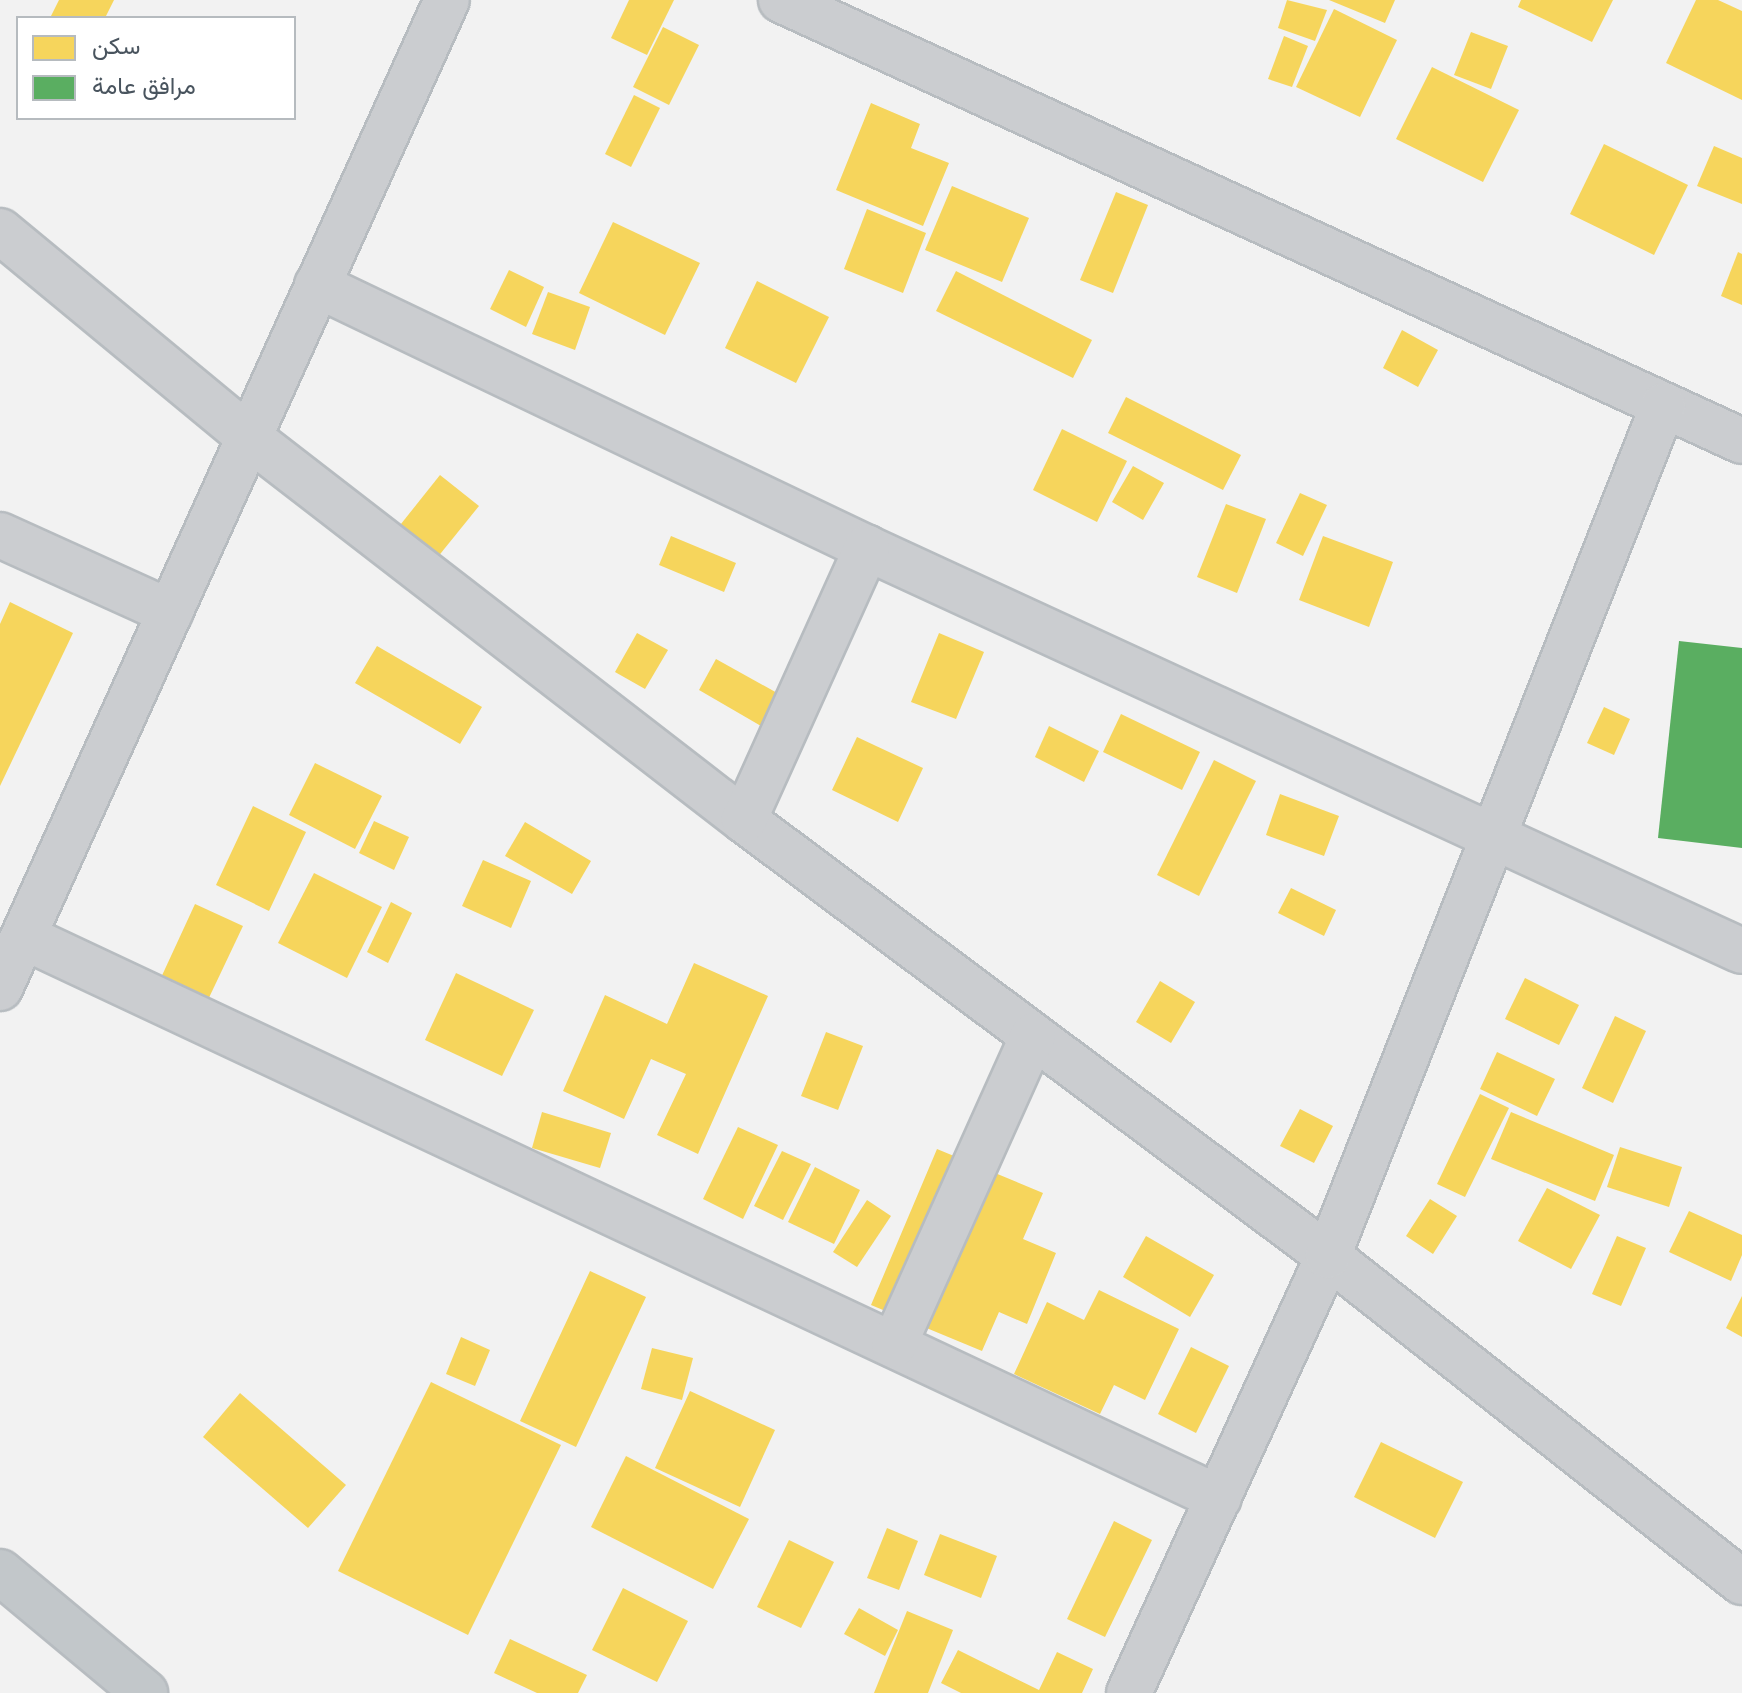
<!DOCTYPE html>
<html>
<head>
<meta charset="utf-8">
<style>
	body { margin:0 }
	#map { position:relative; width:1742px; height:1693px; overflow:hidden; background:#f2f2f2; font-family:Mulish,Vazirmatn,sans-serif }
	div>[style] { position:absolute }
	.homes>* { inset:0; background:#f6d55c }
	.public>* { inset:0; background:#5aae61 }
	.roads { filter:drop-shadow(2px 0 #b7bcc0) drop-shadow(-2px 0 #b7bcc0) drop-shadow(0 2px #b7bcc0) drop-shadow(0 -2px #b7bcc0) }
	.minor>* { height:44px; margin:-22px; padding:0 22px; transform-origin:22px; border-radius:22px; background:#cbcdd0 }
	.tertiary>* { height:44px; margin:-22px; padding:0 22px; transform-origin:22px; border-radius:22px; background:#cbcdd0 }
	.trunk>* { height:44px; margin:-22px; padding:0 22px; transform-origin:22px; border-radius:22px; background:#c2c7ca }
	span { translate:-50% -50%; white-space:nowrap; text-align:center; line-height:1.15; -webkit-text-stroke:8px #fff; paint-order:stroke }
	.legend { position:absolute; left:16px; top:16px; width:280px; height:104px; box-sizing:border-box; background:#fff; border:2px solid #b6bbbf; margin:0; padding:10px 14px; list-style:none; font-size:24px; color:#49545e }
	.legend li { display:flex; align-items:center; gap:16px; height:40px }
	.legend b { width:40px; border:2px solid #b6bbbf }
</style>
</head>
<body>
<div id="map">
	<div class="homes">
		<i style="clip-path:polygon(59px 0,114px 0,105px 18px,50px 18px)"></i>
		<i style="clip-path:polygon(629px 0,674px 0,647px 55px,611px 38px)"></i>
		<i style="clip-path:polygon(1287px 0,1327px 10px,1315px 41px,1278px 28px)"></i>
		<i style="clip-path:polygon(1329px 0,1395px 0,1385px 23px)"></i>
		<i style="clip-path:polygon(1521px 0,1613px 0,1592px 42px,1518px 7px)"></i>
		<i style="clip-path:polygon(1696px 0,1718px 0,1742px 11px,1742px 100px,1666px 63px)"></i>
		<i style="clip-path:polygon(1334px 9px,1397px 40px,1360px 117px,1296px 87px)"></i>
		<i style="clip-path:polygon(663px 27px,699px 45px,669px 105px,633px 87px)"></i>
		<i style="clip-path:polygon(1471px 32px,1508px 46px,1491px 89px,1454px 75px)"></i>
		<i style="clip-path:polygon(1284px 36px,1308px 46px,1292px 87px,1268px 79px)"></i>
		<i style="clip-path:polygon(1432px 67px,1519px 110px,1483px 182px,1396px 139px)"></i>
		<i style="clip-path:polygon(634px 95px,660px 108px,631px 167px,605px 154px)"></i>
		<i style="clip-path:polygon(871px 103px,920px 124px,911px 148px,949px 163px,923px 226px,836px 190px)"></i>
		<i style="clip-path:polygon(1604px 144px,1688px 185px,1654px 255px,1570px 214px)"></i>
		<i style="clip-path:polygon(1714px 146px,1742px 158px,1742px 204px,1697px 186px)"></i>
		<i style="clip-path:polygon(952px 186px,1029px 218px,1002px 282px,925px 250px)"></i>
		<i style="clip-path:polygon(1116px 192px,1148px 205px,1113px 293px,1080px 280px)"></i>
		<i style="clip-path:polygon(867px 209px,926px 233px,903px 293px,844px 269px)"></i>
		<i style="clip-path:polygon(613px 222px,700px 263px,665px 335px,579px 293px)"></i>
		<i style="clip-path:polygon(1738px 252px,1742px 254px,1742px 305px,1721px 296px)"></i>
		<i style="clip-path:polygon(509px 270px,544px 287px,526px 327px,490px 309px)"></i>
		<i style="clip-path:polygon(956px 271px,1092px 340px,1073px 378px,936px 311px)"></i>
		<i style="clip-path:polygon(757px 281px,829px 317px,796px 383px,725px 348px)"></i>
		<i style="clip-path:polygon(548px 292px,590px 307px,575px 350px,532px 334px)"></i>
		<i style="clip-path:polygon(1402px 330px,1438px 350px,1418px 387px,1383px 368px)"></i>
		<i style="clip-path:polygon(1126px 397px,1241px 455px,1223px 490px,1108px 433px)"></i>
		<i style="clip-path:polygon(1062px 429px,1127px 461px,1097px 522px,1033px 490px)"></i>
		<i style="clip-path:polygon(1133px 466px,1164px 483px,1143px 520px,1112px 502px)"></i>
		<i style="clip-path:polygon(440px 475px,479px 506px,424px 574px,385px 544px)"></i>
		<i style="clip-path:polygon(1300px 493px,1327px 505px,1303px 556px,1276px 543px)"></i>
		<i style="clip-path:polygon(1226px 504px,1266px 519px,1237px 593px,1197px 577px)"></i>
		<i style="clip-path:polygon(671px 536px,736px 563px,724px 592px,659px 565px)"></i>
		<i style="clip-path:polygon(1323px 536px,1393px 562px,1369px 627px,1299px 600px)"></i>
		<i style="clip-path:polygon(10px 602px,73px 633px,0 786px,0 624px)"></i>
		<i style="clip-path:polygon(637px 633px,668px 650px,645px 689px,615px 672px)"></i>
		<i style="clip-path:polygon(939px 633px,984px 652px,956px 719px,911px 702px)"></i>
		<i style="clip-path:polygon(377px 646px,482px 707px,460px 744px,355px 683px)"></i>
		<i style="clip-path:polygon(716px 659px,779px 694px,761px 726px,699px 690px)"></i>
		<i style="clip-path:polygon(1604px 707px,1630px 719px,1614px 755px,1587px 743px)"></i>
		<i style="clip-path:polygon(1121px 714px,1200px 752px,1182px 790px,1103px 752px)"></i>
		<i style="clip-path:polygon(1049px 726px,1099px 751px,1084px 782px,1035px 757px)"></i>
		<i style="clip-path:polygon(857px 737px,923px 768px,898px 822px,832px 790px)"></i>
		<i style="clip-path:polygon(1214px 760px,1256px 781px,1199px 896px,1157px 875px)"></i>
		<i style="clip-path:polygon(315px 763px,382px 796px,355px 849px,289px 815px)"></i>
		<i style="clip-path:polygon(1280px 794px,1339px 816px,1324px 856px,1266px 835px)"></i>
		<i style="clip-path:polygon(253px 806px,306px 832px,269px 911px,216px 885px)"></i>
		<i style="clip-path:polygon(374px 821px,409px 837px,394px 870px,359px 853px)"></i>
		<i style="clip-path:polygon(525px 822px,591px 861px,572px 894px,505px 856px)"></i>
		<i style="clip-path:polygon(483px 860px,531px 881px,511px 928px,462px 906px)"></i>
		<i style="clip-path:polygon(314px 873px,382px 907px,347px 978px,278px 943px)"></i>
		<i style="clip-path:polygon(1291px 888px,1336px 910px,1324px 936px,1278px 913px)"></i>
		<i style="clip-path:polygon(391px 902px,412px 913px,388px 963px,367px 952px)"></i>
		<i style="clip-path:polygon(195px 904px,243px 926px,206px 1004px,159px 982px)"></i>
		<i style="clip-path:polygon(694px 963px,768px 996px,698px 1154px,657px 1135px,686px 1074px,651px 1059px,624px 1119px,563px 1091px,605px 995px,667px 1024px)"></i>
		<i style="clip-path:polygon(456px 973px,534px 1010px,502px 1076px,425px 1040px)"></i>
		<i style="clip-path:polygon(1525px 978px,1579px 1005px,1559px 1045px,1505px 1019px)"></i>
		<i style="clip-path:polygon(1160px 981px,1195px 1002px,1171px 1043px,1136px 1022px)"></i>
		<i style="clip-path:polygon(1615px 1016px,1646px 1031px,1613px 1103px,1582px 1088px)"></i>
		<i style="clip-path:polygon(826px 1032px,863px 1046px,838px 1110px,801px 1096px)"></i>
		<i style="clip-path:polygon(1497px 1052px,1555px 1079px,1537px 1116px,1480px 1089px)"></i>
		<i style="clip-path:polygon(1480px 1094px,1509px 1108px,1465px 1197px,1437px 1184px)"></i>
		<i style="clip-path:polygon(1300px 1109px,1333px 1126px,1314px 1163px,1280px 1146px)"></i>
		<i style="clip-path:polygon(542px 1112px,611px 1133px,600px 1168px,532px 1148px)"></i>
		<i style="clip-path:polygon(1511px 1112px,1614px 1155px,1595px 1201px,1491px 1159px)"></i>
		<i style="clip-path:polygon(738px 1127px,778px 1145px,743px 1219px,703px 1199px)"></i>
		<i style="clip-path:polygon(1620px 1147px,1682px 1167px,1669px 1207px,1607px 1187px)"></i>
		<i style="clip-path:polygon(937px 1149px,1043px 1193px,1023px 1239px,1056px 1253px,1027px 1324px,999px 1312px,982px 1351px,871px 1305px)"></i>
		<i style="clip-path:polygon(782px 1151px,811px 1164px,783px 1220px,754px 1206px)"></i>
		<i style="clip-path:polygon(815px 1167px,860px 1190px,834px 1244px,788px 1222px)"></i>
		<i style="clip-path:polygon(1547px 1188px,1600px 1215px,1571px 1269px,1518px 1241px)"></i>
		<i style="clip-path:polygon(1430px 1199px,1457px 1216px,1433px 1254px,1406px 1236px)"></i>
		<i style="clip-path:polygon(867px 1200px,891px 1216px,857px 1267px,833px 1252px)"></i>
		<i style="clip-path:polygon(1689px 1211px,1742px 1235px,1742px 1255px,1731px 1281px,1669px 1252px)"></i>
		<i style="clip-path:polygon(1146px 1236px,1214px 1275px,1190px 1317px,1123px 1277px)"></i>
		<i style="clip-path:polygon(1617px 1236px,1646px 1248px,1621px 1306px,1592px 1294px)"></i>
		<i style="clip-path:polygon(590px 1271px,646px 1297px,576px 1447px,520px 1421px)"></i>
		<i style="clip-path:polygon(1099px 1290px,1179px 1329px,1145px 1400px,1114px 1385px,1100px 1414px,1014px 1374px,1047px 1302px,1084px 1320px)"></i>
		<i style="clip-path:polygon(1742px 1296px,1742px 1337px,1726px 1328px)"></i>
		<i style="clip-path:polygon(461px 1337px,490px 1350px,475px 1386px,446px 1374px)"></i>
		<i style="clip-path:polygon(1191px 1347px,1229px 1366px,1196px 1433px,1158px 1414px)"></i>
		<i style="clip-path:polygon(652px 1348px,693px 1358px,682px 1400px,641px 1389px)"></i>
		<i style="clip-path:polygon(431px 1382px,561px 1445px,468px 1635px,338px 1571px)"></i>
		<i style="clip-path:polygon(690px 1391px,775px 1430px,740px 1507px,655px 1468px)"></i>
		<i style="clip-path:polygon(240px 1393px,346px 1485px,308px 1528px,203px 1437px)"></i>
		<i style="clip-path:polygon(1381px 1442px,1463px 1482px,1435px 1538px,1354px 1497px)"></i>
		<i style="clip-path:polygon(626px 1456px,749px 1519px,713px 1589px,591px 1527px)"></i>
		<i style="clip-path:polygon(1114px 1521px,1152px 1540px,1105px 1637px,1067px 1619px)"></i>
		<i style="clip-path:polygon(887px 1528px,918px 1541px,899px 1590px,867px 1578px)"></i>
		<i style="clip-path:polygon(940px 1534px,997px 1556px,981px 1598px,924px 1575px)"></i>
		<i style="clip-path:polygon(789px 1540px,834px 1562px,801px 1628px,757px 1607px)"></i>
		<i style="clip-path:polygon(623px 1588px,688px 1621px,657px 1682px,592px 1650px)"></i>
		<i style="clip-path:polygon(859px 1608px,898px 1630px,885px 1656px,844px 1634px)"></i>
		<i style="clip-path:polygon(907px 1611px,953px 1630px,928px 1693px,874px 1693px)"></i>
		<i style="clip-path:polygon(510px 1639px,587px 1675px,578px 1693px,537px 1693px,494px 1673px)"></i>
		<i style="clip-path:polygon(958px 1650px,1039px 1690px,1057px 1652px,1093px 1669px,1082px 1693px,961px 1693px,941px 1683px)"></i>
	</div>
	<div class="public">
		<i style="clip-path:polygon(1679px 641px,1742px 648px,1742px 848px,1658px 838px)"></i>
	</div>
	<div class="roads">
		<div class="minor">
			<i style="left:781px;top:0;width:1057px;rotate:24.65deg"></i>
			<i style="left:0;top:231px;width:326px;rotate:39.6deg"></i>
			<i style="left:251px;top:439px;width:623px;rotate:37.7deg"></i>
			<i style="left:744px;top:820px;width:729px;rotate:36.74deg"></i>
			<i style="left:1328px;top:1256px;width:527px;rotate:38.22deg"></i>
			<i style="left:317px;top:285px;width:610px;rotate:25.56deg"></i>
			<i style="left:867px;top:548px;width:963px;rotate:24.73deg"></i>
			<i style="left:0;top:535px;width:187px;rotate:24.4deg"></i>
			<i style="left:744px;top:820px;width:299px;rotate:-65.7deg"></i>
			<i style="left:24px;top:937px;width:1320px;rotate:25.15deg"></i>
			<i style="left:894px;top:1345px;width:339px;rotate:-65.8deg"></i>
			<i style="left:1129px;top:1693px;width:480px;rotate:-65.5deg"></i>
			<i style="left:1328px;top:1256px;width:914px;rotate:-68.49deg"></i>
		</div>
		<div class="tertiary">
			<i style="left:0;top:988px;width:1084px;rotate:-65.66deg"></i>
		</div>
		<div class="trunk">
			<i style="left:0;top:1572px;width:189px;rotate:39.8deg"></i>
		</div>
	</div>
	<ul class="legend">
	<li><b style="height:22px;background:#f6d55c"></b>سكن</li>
	<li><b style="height:22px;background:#5aae61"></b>مرافق عامة</li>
	</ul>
</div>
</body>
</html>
